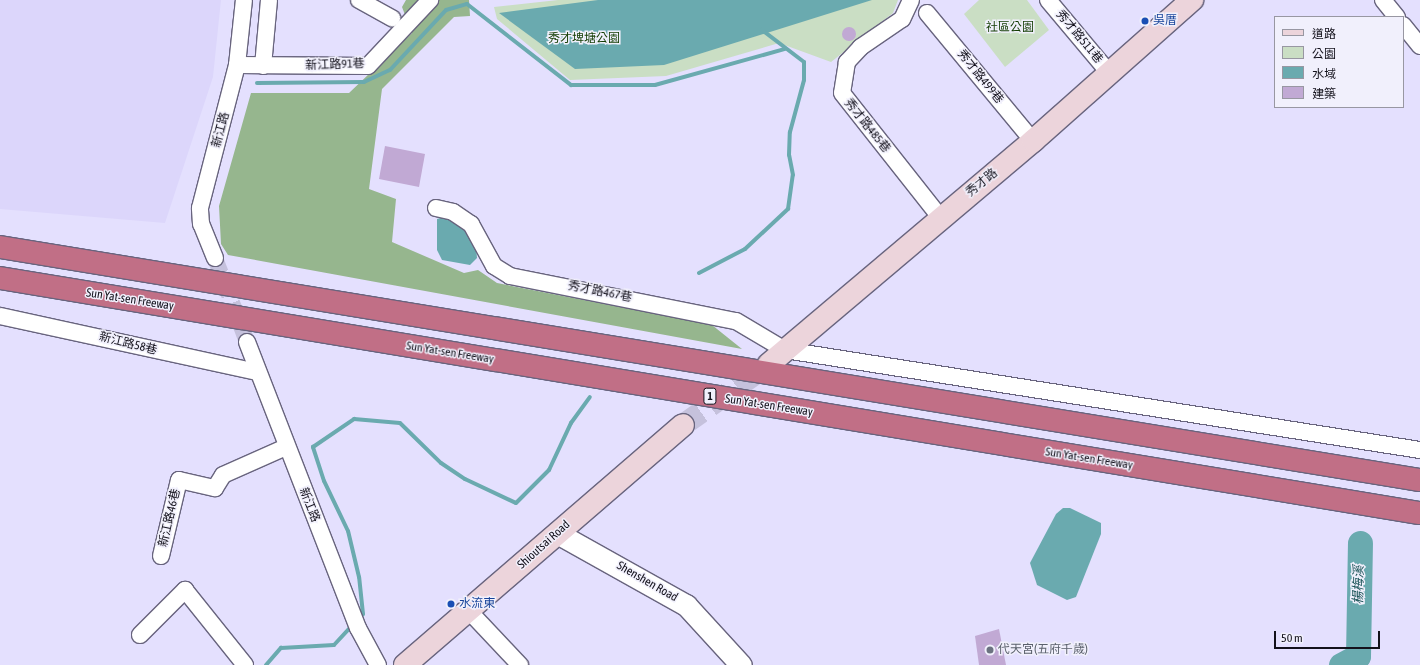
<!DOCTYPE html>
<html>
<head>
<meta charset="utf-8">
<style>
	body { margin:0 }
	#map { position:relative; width:1420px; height:665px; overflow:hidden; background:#e4e0fe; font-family:"Asap Condensed","Noto Sans TC",sans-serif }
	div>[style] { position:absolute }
	.built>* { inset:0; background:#dcd6fb }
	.green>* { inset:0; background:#cadec4 }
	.forest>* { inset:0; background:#96b68e }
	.water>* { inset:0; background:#6aaaaf }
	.stream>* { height:4px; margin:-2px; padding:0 2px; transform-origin:2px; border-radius:2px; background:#6aaaaf }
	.river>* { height:25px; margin:-12.5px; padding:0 12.5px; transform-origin:12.5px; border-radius:12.5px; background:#6aaaaf }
	.building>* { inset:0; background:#c1a9d4 }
	.round { border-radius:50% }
	.minor-tunnel>* { height:16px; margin-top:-8px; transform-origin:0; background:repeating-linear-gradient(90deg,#c5c1dc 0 16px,transparent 0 24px) }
	.secondary-tunnel>* { height:22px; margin-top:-11px; transform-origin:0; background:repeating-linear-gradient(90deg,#c5c1dc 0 22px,transparent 0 33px) }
	.roads { filter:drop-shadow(1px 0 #68647e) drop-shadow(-1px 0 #68647e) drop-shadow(0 1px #68647e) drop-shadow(0 -1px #68647e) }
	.minor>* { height:16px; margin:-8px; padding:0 8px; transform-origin:8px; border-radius:8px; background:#fff }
	.tertiary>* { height:21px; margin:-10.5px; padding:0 10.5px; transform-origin:10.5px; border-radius:10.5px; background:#fff }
	.secondary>* { height:22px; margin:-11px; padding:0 11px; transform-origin:11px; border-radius:11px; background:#ecd4db }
	.motorway>* { height:22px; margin:-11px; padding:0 11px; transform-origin:11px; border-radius:11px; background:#c16f86 }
	.dots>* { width:11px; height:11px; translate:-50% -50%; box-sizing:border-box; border:2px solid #f1f0fc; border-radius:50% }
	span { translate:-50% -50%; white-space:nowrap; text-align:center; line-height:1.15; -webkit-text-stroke:3px #f1f0fc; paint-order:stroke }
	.shield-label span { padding:1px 3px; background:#f1f0fc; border:1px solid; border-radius:3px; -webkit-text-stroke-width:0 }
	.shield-label { font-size:11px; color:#13111b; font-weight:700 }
	.transit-label { font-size:12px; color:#164399 }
	.left { translate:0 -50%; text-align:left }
	.park-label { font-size:12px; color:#133d03 }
	.street-label { font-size:12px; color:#13111b }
	.worship-label { font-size:12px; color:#5b616d }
	.water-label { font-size:13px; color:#1b5357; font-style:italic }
	.legend { position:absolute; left:1274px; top:16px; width:130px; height:92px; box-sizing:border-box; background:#f1f0fc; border:1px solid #9897a2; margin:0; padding:5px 7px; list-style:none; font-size:12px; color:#13111b }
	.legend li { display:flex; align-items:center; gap:8px; height:20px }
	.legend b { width:20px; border:1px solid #9897a2 }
	.scale { position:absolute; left:1274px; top:631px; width:106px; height:18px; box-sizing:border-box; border:2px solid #13111b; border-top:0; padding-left:5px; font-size:12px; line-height:14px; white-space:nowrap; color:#13111b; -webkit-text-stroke:3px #f1f0fc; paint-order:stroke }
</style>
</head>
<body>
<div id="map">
	<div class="built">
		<i style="clip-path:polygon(0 0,221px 0,213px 77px,165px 223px,0 209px)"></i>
	</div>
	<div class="green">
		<i style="clip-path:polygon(558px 0,898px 0,893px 13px,831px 62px,779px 43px,666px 76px,570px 80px,497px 19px,494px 7px)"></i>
		<i style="clip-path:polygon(979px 0,1027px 0,1049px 30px,1005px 67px,964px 14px)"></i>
	</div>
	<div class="forest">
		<i style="clip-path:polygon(406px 0,469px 0,470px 16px,454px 17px,382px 89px,369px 189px,396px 199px,392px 242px,464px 273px,478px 270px,497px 283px,712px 325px,742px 349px,228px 255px,221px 244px,219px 206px,251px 93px,349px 93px,412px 33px,402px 7px)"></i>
	</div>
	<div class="water">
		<i style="clip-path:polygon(598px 0,872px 0,664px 65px,575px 69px,499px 13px)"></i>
		<i style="clip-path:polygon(446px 216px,459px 222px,476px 245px,477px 258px,470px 265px,442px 260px,437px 250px,437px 219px)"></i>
		<i style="clip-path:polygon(1063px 508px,1070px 508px,1101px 523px,1101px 534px,1076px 597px,1067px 600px,1037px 585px,1030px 563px,1056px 514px)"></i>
	</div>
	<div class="stream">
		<i style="left:257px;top:83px;width:107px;rotate:-0.5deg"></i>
		<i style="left:364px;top:82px;width:29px;rotate:-25deg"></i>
		<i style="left:390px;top:70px;width:82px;rotate:-47deg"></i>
		<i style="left:446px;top:10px;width:22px;rotate:-16deg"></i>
		<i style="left:467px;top:4px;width:132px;rotate:37.9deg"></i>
		<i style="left:571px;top:85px;width:84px"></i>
		<i style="left:655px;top:85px;width:135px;rotate:-15.5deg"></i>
		<i style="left:699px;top:273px;width:52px;rotate:-27.6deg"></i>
		<i style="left:745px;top:249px;width:59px;rotate:-42.9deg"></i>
		<i style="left:788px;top:209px;width:34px;rotate:-82deg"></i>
		<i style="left:793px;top:175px;width:20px;rotate:-101deg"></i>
		<i style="left:789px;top:155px;width:23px;rotate:-88deg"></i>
		<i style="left:790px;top:132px;width:54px;rotate:-74.9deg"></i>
		<i style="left:804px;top:80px;width:18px;rotate:-90deg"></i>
		<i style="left:804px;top:62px;width:53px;rotate:-142.7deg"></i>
		<i style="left:358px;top:619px;width:7px;rotate:-45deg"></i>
		<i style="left:363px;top:614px;width:37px;rotate:-96deg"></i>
		<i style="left:359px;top:577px;width:47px;rotate:-103.4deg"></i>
		<i style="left:348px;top:531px;width:55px;rotate:-115.6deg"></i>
		<i style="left:324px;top:481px;width:36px;rotate:-108deg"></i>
		<i style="left:313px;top:447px;width:50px;rotate:-34.3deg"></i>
		<i style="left:354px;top:419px;width:46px;rotate:5deg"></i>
		<i style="left:400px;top:423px;width:57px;rotate:44.3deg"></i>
		<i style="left:441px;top:463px;width:29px;rotate:34deg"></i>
		<i style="left:465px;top:479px;width:56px;rotate:25.2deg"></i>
		<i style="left:516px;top:503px;width:47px;rotate:-45deg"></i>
		<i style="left:549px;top:470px;width:52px;rotate:-64.9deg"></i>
		<i style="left:571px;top:423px;width:32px;rotate:-54deg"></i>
		<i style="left:266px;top:665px;width:23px;rotate:-49deg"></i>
		<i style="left:281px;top:648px;width:53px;rotate:-3.2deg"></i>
		<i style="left:334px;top:645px;width:26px;rotate:-47deg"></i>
	</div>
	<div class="river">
		<i style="left:1341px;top:665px;width:19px;rotate:-28deg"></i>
		<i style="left:1358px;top:656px;width:113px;rotate:-89deg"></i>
	</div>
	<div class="building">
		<i class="round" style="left:842px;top:27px;width:14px;height:14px"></i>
		<i style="clip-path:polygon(385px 146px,425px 154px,419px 187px,379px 179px)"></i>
		<i style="clip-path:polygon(999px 629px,1006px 665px,979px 665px,975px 636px)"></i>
	</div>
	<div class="minor-tunnel">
		<i style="left:215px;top:258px;width:90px;rotate:69.1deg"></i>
	</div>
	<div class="secondary-tunnel">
		<i style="left:683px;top:425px;width:105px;rotate:-35.3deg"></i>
	</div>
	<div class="roads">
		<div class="minor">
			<i style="left:359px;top:0;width:38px;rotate:29deg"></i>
			<i style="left:911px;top:0;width:21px;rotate:115deg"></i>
			<i style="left:902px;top:19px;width:50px;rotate:145.7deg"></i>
			<i style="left:861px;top:47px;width:21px;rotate:133deg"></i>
			<i style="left:847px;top:62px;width:31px;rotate:99deg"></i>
			<i style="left:842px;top:93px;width:158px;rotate:51.7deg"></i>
			<i style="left:1048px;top:0;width:98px;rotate:50deg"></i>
			<i style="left:1383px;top:0;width:22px;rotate:51deg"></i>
			<i style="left:927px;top:13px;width:166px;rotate:50.4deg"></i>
			<i style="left:1403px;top:25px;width:27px;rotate:51deg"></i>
			<i style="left:237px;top:65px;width:131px;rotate:0.4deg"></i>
			<i style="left:368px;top:66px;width:91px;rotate:-46.8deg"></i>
			<i style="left:263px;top:66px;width:66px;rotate:-84.8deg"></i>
			<i style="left:436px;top:208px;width:17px;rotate:13deg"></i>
			<i style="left:453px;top:212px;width:22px;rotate:34deg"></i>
			<i style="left:471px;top:224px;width:48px;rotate:61.3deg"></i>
			<i style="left:494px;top:266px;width:19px;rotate:32deg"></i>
			<i style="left:510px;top:276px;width:230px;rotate:11.3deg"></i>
			<i style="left:736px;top:321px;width:57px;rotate:30.6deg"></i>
			<i style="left:785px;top:350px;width:643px;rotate:8.95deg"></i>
			<i style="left:215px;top:258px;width:37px;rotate:-112deg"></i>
			<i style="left:201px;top:224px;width:16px;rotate:-94deg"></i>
			<i style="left:200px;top:208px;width:148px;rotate:-75.5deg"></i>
			<i style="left:237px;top:65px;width:65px;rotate:-83.9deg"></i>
			<i style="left:0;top:316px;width:262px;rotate:12.3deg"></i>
			<i style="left:247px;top:342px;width:307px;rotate:68.8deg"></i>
			<i style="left:358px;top:628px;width:42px;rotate:61.6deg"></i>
			<i style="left:161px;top:556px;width:78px;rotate:-76.7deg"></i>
			<i style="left:179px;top:480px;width:37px;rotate:13deg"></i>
			<i style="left:215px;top:488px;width:15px;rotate:-58deg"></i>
			<i style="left:223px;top:475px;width:69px;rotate:-24deg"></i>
			<i style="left:470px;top:612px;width:73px;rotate:46.7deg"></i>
			<i style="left:140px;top:635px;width:64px;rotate:-45deg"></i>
			<i style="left:185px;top:590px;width:96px;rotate:51.3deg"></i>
		</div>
		<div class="tertiary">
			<i style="left:557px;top:533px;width:148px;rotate:29.2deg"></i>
			<i style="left:686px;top:605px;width:81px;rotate:47.5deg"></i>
		</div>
		<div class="secondary">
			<i style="left:769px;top:364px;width:346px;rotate:-40.2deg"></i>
			<i style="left:1033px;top:141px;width:213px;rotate:-41.6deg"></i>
			<i style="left:405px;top:665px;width:367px;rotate:-40.8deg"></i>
		</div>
		<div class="motorway">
			<i style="left:0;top:247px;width:1439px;rotate:9.32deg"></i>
			<i style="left:0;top:278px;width:1439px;rotate:9.4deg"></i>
		</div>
	</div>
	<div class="dots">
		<i style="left:1145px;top:21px;background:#1a4fb4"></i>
		<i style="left:451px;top:604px;background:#1a4fb4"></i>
		<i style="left:990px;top:650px;background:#6b7280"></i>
	</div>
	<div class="shield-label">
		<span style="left:710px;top:396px">1</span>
	</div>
	<div class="transit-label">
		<span class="left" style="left:1153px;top:21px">吳厝</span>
		<span class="left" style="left:459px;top:604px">水流東</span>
	</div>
	<div class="park-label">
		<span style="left:1010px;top:28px">社區公園</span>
		<span style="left:584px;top:39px">秀才埤塘公園</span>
	</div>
	<div class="street-label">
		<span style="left:1079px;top:37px;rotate:50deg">秀才路511巷</span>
		<span style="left:335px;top:65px;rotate:-2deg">新江路91巷</span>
		<span style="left:980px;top:77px;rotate:51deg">秀才路499巷</span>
		<span style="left:867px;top:126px;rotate:51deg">秀才路485巷</span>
		<span style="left:221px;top:130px;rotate:-75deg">新江路</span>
		<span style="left:982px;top:183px;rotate:-39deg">秀才路</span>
		<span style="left:600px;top:292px;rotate:11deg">秀才路467巷</span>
		<span style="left:130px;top:300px;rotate:9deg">Sun Yat-sen Freeway</span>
		<span style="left:128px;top:344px;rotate:14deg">新江路58巷</span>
		<span style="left:450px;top:353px;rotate:9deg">Sun Yat-sen Freeway</span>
		<span style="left:769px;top:406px;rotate:9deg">Sun Yat-sen Freeway</span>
		<span style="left:1089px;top:459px;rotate:9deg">Sun Yat-sen Freeway</span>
		<span style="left:309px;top:505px;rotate:68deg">新江路</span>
		<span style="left:170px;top:518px;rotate:-77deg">新江路46巷</span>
		<span style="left:544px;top:545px;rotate:-42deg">Shioutsai Road</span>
		<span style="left:647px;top:582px;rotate:30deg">Shenshen Road</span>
	</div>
	<div class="worship-label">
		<span class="left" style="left:998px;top:650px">代天宮(五府千歲)</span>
	</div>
	<div class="water-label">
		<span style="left:1359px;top:585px;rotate:-89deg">楊梅溪</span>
	</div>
	<ul class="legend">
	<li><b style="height:5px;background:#ecd4db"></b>道路</li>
	<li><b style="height:11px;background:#cadec4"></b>公園</li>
	<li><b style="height:11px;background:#6aaaaf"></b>水域</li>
	<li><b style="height:11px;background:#c1a9d4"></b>建築</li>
	</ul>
	<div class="scale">50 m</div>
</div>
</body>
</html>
